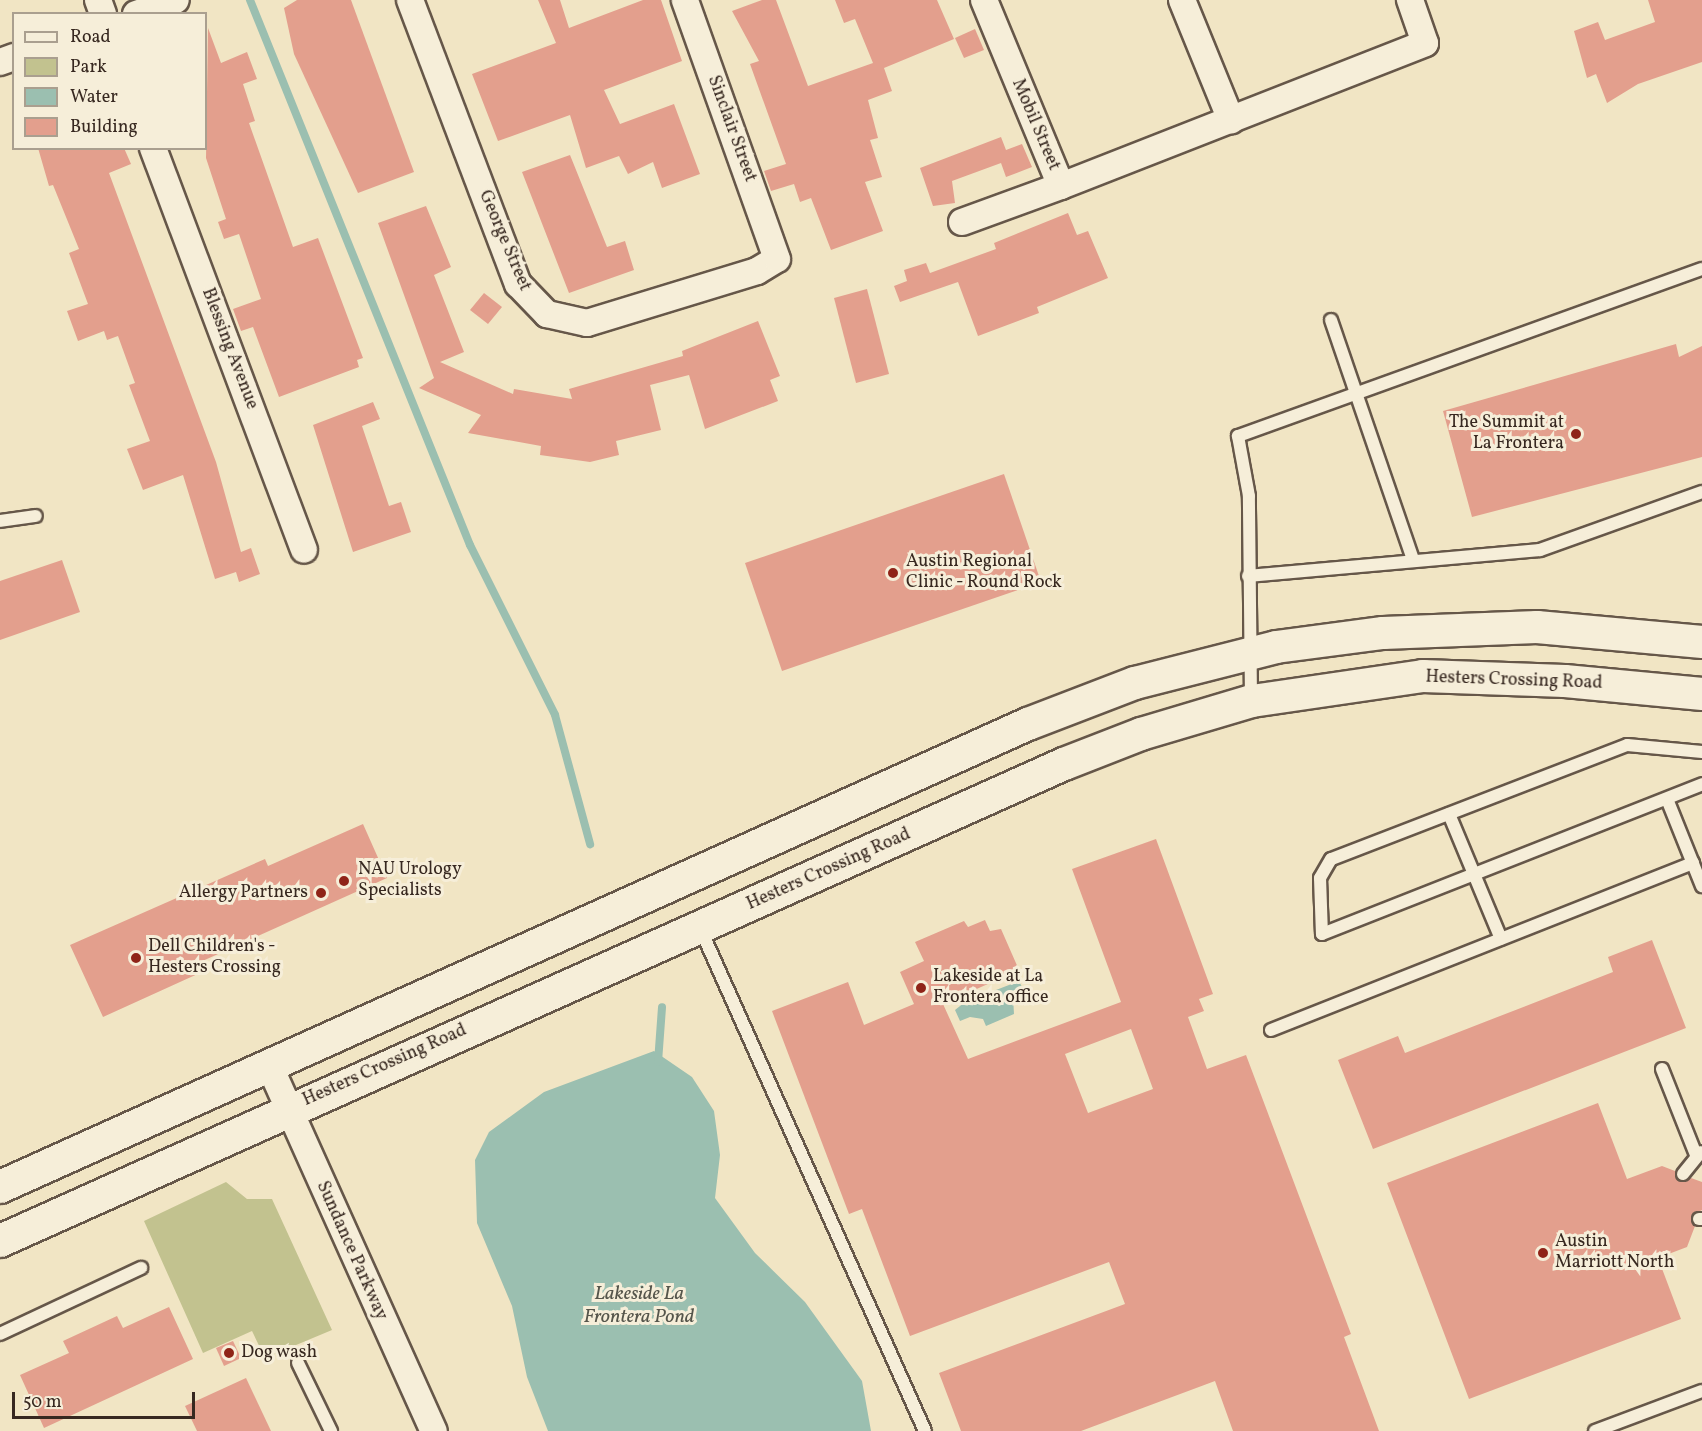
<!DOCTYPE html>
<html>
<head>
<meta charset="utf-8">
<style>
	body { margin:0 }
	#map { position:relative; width:1702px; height:1431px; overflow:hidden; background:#f1e5c4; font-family:Vollkorn,serif }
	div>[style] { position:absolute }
	.green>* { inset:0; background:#c2c28f }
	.water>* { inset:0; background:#9bbfb0 }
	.stream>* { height:8px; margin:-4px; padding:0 4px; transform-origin:4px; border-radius:4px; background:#9bbfb0 }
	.building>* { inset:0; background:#e39f8d }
	.roads { filter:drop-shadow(2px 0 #665749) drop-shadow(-2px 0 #665749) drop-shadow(0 2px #665749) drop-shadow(0 -2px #665749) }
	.service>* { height:12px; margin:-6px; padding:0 6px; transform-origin:6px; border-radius:6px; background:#f6eed9 }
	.minor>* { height:26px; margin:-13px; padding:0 13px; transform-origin:13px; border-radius:13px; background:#f6eed9 }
	.tertiary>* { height:32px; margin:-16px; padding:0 16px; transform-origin:16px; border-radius:16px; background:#f6eed9 }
	.dots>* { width:16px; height:16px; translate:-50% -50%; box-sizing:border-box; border:3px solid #f6eed9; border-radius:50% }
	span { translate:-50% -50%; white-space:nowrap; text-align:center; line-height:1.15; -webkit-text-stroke:6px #f6eed9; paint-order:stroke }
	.street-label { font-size:18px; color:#372820 }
	.poi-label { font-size:18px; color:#372820 }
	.right { translate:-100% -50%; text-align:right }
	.left { translate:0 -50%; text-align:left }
	.water-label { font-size:20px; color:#55554b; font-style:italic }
	.legend { position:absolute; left:12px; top:12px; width:195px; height:138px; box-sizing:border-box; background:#f6eed9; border:2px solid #aa9f8f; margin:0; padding:8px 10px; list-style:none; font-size:18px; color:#372820 }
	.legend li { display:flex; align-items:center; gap:12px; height:30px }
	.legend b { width:30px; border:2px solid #aa9f8f }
	.scale { position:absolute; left:12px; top:1392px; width:183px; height:27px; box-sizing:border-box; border:3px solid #372820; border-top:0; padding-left:8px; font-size:18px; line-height:21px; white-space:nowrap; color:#372820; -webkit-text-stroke:4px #f6eed9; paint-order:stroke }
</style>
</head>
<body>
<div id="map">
	<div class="green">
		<i style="clip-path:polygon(226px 1182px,247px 1199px,272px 1199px,332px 1330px,265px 1358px,252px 1331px,203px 1353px,144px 1221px)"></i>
	</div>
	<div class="water">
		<i style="clip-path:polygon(1019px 981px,1024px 991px,1013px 997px,1014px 1014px,986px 1026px,983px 1019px,970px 1017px,960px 1021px,955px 1010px,965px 1002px)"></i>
		<i style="clip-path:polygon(654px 1051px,692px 1077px,714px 1111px,720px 1155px,715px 1198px,755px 1253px,805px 1302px,862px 1381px,871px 1431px,548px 1431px,527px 1377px,512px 1306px,477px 1223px,475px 1160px,489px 1132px,544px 1092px)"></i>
	</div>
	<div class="stream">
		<i style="left:250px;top:0;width:588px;rotate:68.02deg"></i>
		<i style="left:470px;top:545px;width:190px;rotate:63.4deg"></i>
		<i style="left:555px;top:715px;width:134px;rotate:74.8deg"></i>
		<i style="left:658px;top:1062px;width:55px;rotate:-85.8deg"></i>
	</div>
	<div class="building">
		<i style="clip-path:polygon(297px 0,351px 0,414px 172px,358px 193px,294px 54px,284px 8px)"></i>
		<i style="clip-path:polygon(538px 0,560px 0,569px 28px,643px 0,661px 0,682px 61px,604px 90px,620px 124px,674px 104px,700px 174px,662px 188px,653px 162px,628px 174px,619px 156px,586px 168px,570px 115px,498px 141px,472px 74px,556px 43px)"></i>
		<i style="clip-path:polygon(762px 0,776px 0,808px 86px,873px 63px,855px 19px,844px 23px,835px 0,937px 0,954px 39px,884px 68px,892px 91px,868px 100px,878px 138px,870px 140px,882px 177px,865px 182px,883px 231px,831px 250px,811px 198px,800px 202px,794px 184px,771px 191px,764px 171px,786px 164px,750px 64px,759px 61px,732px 11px)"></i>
		<i style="clip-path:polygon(1648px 0,1702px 0,1702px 62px,1638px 84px,1607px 103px,1596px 74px,1587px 78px,1574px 31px,1598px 22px,1605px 40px,1655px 22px)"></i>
		<i style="clip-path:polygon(208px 28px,221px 63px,247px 52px,257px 79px,243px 84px,255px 121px,249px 123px,293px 247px,318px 238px,363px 358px,357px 360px,359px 367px,279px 397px,253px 327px,241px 331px,233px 309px,261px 299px,239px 234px,224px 239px,218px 222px,226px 219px,206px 158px)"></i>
		<i style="clip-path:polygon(975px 29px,984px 50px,964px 58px,955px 38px)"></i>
		<i style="clip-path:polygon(1001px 137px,1006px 150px,1022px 144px,1032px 167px,1006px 177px,1001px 163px,952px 181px,955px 203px,933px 206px,920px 168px)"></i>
		<i style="clip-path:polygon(38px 148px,124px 148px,131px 164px,109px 173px,216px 462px,241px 552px,251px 548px,260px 574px,239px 582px,236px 572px,215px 579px,183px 475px,143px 490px,127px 449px,150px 441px,129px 385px,135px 383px,118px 336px,107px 340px,104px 331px,78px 341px,67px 311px,88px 304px,69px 253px,79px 249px,53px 185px,49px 186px)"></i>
		<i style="clip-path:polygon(570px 155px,607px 247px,625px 241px,634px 270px,569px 293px,522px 172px)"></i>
		<i style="clip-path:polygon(426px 206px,451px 267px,434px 275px,464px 352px,440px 362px,513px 394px,514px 389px,572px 399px,569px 389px,683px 356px,682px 351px,758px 321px,780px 376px,770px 380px,778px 401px,705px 429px,689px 375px,650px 385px,661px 430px,616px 441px,619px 455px,590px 462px,540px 455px,541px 446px,468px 433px,481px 415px,419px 388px,434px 378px,378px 223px)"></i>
		<i style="clip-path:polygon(1068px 213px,1077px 235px,1088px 231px,1108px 278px,1037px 307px,1039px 313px,978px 336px,958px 282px,900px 302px,894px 286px,907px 281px,904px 270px,926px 263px,930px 273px,996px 249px,994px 243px)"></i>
		<i style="clip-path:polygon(867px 289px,889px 374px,856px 383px,834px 298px)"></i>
		<i style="clip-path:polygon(484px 293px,502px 307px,488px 324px,470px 310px)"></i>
		<i style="clip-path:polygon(1676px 344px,1679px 357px,1702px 346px,1702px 457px,1472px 517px,1443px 411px)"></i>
		<i style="clip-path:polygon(373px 402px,380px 419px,362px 426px,389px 506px,401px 502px,411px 532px,353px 552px,313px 425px)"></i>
		<i style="clip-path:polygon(1004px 474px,1041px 582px,782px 671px,745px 563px)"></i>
		<i style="clip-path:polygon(62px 560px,80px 612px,0 640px,0 581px)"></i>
		<i style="clip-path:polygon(363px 824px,387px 878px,198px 963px,202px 972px,103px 1017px,70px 945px,265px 859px,268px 866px)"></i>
		<i style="clip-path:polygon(evenodd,1156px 839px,1213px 994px,1199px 999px,1204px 1011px,1188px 1017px,1207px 1069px,1246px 1055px,1351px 1334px,1344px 1337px,1379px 1431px,1233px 1431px,1215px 1381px,1081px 1431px,961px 1431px,939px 1373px,1125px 1304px,1109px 1262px,910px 1336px,862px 1209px,849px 1214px,772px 1011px,848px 982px,864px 1025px,914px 1004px,900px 972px,924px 961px,915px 942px,964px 921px,968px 927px,985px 920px,990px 931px,1001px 929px,1019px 970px,943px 1004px,968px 1059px,1121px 1002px,1072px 869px,1156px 839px,1131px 1029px,1153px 1089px,1088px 1113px,1065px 1054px,1131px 1029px)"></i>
		<i style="clip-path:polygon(1652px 940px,1686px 1028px,1373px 1149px,1338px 1060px,1398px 1036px,1405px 1053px,1613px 972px,1608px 957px)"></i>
		<i style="clip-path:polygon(1598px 1103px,1627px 1179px,1662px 1166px,1675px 1171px,1681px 1182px,1691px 1178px,1702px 1182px,1702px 1210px,1692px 1215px,1695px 1226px,1687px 1247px,1658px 1258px,1681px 1319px,1469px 1399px,1387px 1183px)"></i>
		<i style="clip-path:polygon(169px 1307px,193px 1359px,44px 1428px,20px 1375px,69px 1353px,63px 1341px,117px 1316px,123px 1328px)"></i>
		<i style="clip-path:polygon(233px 1341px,241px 1358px,224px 1366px,216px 1348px)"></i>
		<i style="clip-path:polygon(246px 1378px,271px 1431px,197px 1431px,185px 1406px)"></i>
	</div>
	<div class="roads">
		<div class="service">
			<i style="left:1331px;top:320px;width:254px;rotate:71.1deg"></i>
			<i style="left:0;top:521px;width:36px;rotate:-8deg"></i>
			<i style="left:1248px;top:576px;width:293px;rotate:-5.1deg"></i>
			<i style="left:1540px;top:550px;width:172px;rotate:-19.7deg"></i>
			<i style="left:1251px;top:699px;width:203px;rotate:-90.6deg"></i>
			<i style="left:1249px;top:496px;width:61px;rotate:-100.4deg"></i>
			<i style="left:1238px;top:436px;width:493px;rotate:-19.8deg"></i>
			<i style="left:1702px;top:752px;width:75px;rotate:-174.7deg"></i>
			<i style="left:1627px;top:745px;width:317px;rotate:158.9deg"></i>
			<i style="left:1331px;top:859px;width:22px;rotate:120deg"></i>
			<i style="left:1320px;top:878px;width:56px;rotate:88deg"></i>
			<i style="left:1322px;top:934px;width:409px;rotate:-21.5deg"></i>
			<i style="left:1667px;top:799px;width:94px;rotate:68.1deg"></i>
			<i style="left:1449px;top:814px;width:135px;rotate:67.4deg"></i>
			<i style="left:700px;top:928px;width:551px;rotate:65.9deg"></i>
			<i style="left:1271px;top:1030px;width:454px;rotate:-21.6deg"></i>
			<i style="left:1662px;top:1069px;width:92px;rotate:68.4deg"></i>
			<i style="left:1683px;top:1174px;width:28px;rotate:-51deg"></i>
			<i style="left:1699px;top:1219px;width:3px"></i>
			<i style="left:0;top:1334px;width:156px;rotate:-25.1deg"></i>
			<i style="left:298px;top:1363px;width:76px;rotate:64.1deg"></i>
			<i style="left:1595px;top:1431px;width:114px;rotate:-20.5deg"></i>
		</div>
		<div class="minor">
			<i style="left:98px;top:0;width:15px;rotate:70deg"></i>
			<i style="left:410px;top:0;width:304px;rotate:69.2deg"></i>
			<i style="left:518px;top:284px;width:42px;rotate:46deg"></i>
			<i style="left:547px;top:314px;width:41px;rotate:12.7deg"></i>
			<i style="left:587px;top:323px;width:178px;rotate:-17deg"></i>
			<i style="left:757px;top:271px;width:23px;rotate:-31deg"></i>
			<i style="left:777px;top:259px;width:275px;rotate:-109.6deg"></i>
			<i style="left:1182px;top:0;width:130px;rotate:67.8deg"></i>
			<i style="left:136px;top:14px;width:42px;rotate:-19.3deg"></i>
			<i style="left:0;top:62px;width:15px;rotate:-20deg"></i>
			<i style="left:153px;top:148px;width:429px;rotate:69.4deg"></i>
			<i style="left:1061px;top:186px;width:391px;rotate:-21.4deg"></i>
			<i style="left:1425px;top:43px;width:46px;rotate:-109.2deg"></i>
			<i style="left:962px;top:222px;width:105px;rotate:-20deg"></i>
			<i style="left:1061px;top:186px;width:201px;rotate:-112.5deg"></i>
			<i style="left:271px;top:1069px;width:397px;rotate:65.8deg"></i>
		</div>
		<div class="tertiary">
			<i style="left:0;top:1187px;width:1127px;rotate:-24.25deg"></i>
			<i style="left:1028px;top:724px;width:115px;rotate:-21deg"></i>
			<i style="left:1135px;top:683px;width:146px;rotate:-14.3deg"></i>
			<i style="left:1276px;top:647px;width:108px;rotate:-7.5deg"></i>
			<i style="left:1383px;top:633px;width:154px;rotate:-2.2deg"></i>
			<i style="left:1537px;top:627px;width:166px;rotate:5.2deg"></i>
			<i style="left:0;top:1241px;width:1166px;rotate:-24.15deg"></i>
			<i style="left:1064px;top:764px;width:83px;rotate:-21.3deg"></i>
			<i style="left:1141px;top:734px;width:116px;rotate:-16.6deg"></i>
			<i style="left:1252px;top:701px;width:173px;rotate:-8.3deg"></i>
			<i style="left:1423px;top:676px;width:142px;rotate:2deg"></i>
			<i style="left:1565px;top:681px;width:138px;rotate:5.4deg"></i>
		</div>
	</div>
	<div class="dots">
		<i style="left:1576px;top:434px;background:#8f2418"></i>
		<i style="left:893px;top:573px;background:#8f2418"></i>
		<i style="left:344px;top:881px;background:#8f2418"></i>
		<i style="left:321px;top:893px;background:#8f2418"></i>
		<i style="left:136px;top:958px;background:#8f2418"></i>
		<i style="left:921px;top:988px;background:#8f2418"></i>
		<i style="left:1543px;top:1253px;background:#8f2418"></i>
		<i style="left:229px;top:1353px;background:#8f2418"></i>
	</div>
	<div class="street-label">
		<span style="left:1035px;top:125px;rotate:67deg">Mobil Street</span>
		<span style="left:731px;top:129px;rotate:70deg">Sinclair Street</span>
		<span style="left:504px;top:241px;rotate:67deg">George Street</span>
		<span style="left:229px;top:349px;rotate:69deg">Blessing Avenue</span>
		<span style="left:1514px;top:681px;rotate:2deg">Hesters Crossing Road</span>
		<span style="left:829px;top:870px;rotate:-24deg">Hesters Crossing Road</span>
		<span style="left:385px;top:1066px;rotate:-24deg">Hesters Crossing Road</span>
		<span style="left:351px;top:1251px;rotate:66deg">Sundance Parkway</span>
	</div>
	<div class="poi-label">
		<span class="right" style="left:1564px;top:434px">The Summit at<br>La Frontera</span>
		<span class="left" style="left:906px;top:573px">Austin Regional<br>Clinic - Round Rock</span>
		<span class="left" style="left:358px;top:881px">NAU Urology<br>Specialists</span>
		<span class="right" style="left:308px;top:893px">Allergy Partners</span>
		<span class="left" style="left:148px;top:958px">Dell Children's -<br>Hesters Crossing</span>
		<span class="left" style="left:933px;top:988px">Lakeside at La<br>Frontera office</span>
		<span class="left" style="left:1555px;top:1253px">Austin<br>Marriott North</span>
		<span class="left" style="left:241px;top:1353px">Dog wash</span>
	</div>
	<div class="water-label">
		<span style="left:639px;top:1306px">Lakeside La<br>Frontera Pond</span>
	</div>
	<ul class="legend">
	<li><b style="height:8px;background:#f6eed9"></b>Road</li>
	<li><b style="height:16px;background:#c2c28f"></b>Park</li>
	<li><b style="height:16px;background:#9bbfb0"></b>Water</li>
	<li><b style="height:16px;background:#e39f8d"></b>Building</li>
	</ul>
	<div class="scale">50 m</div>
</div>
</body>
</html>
